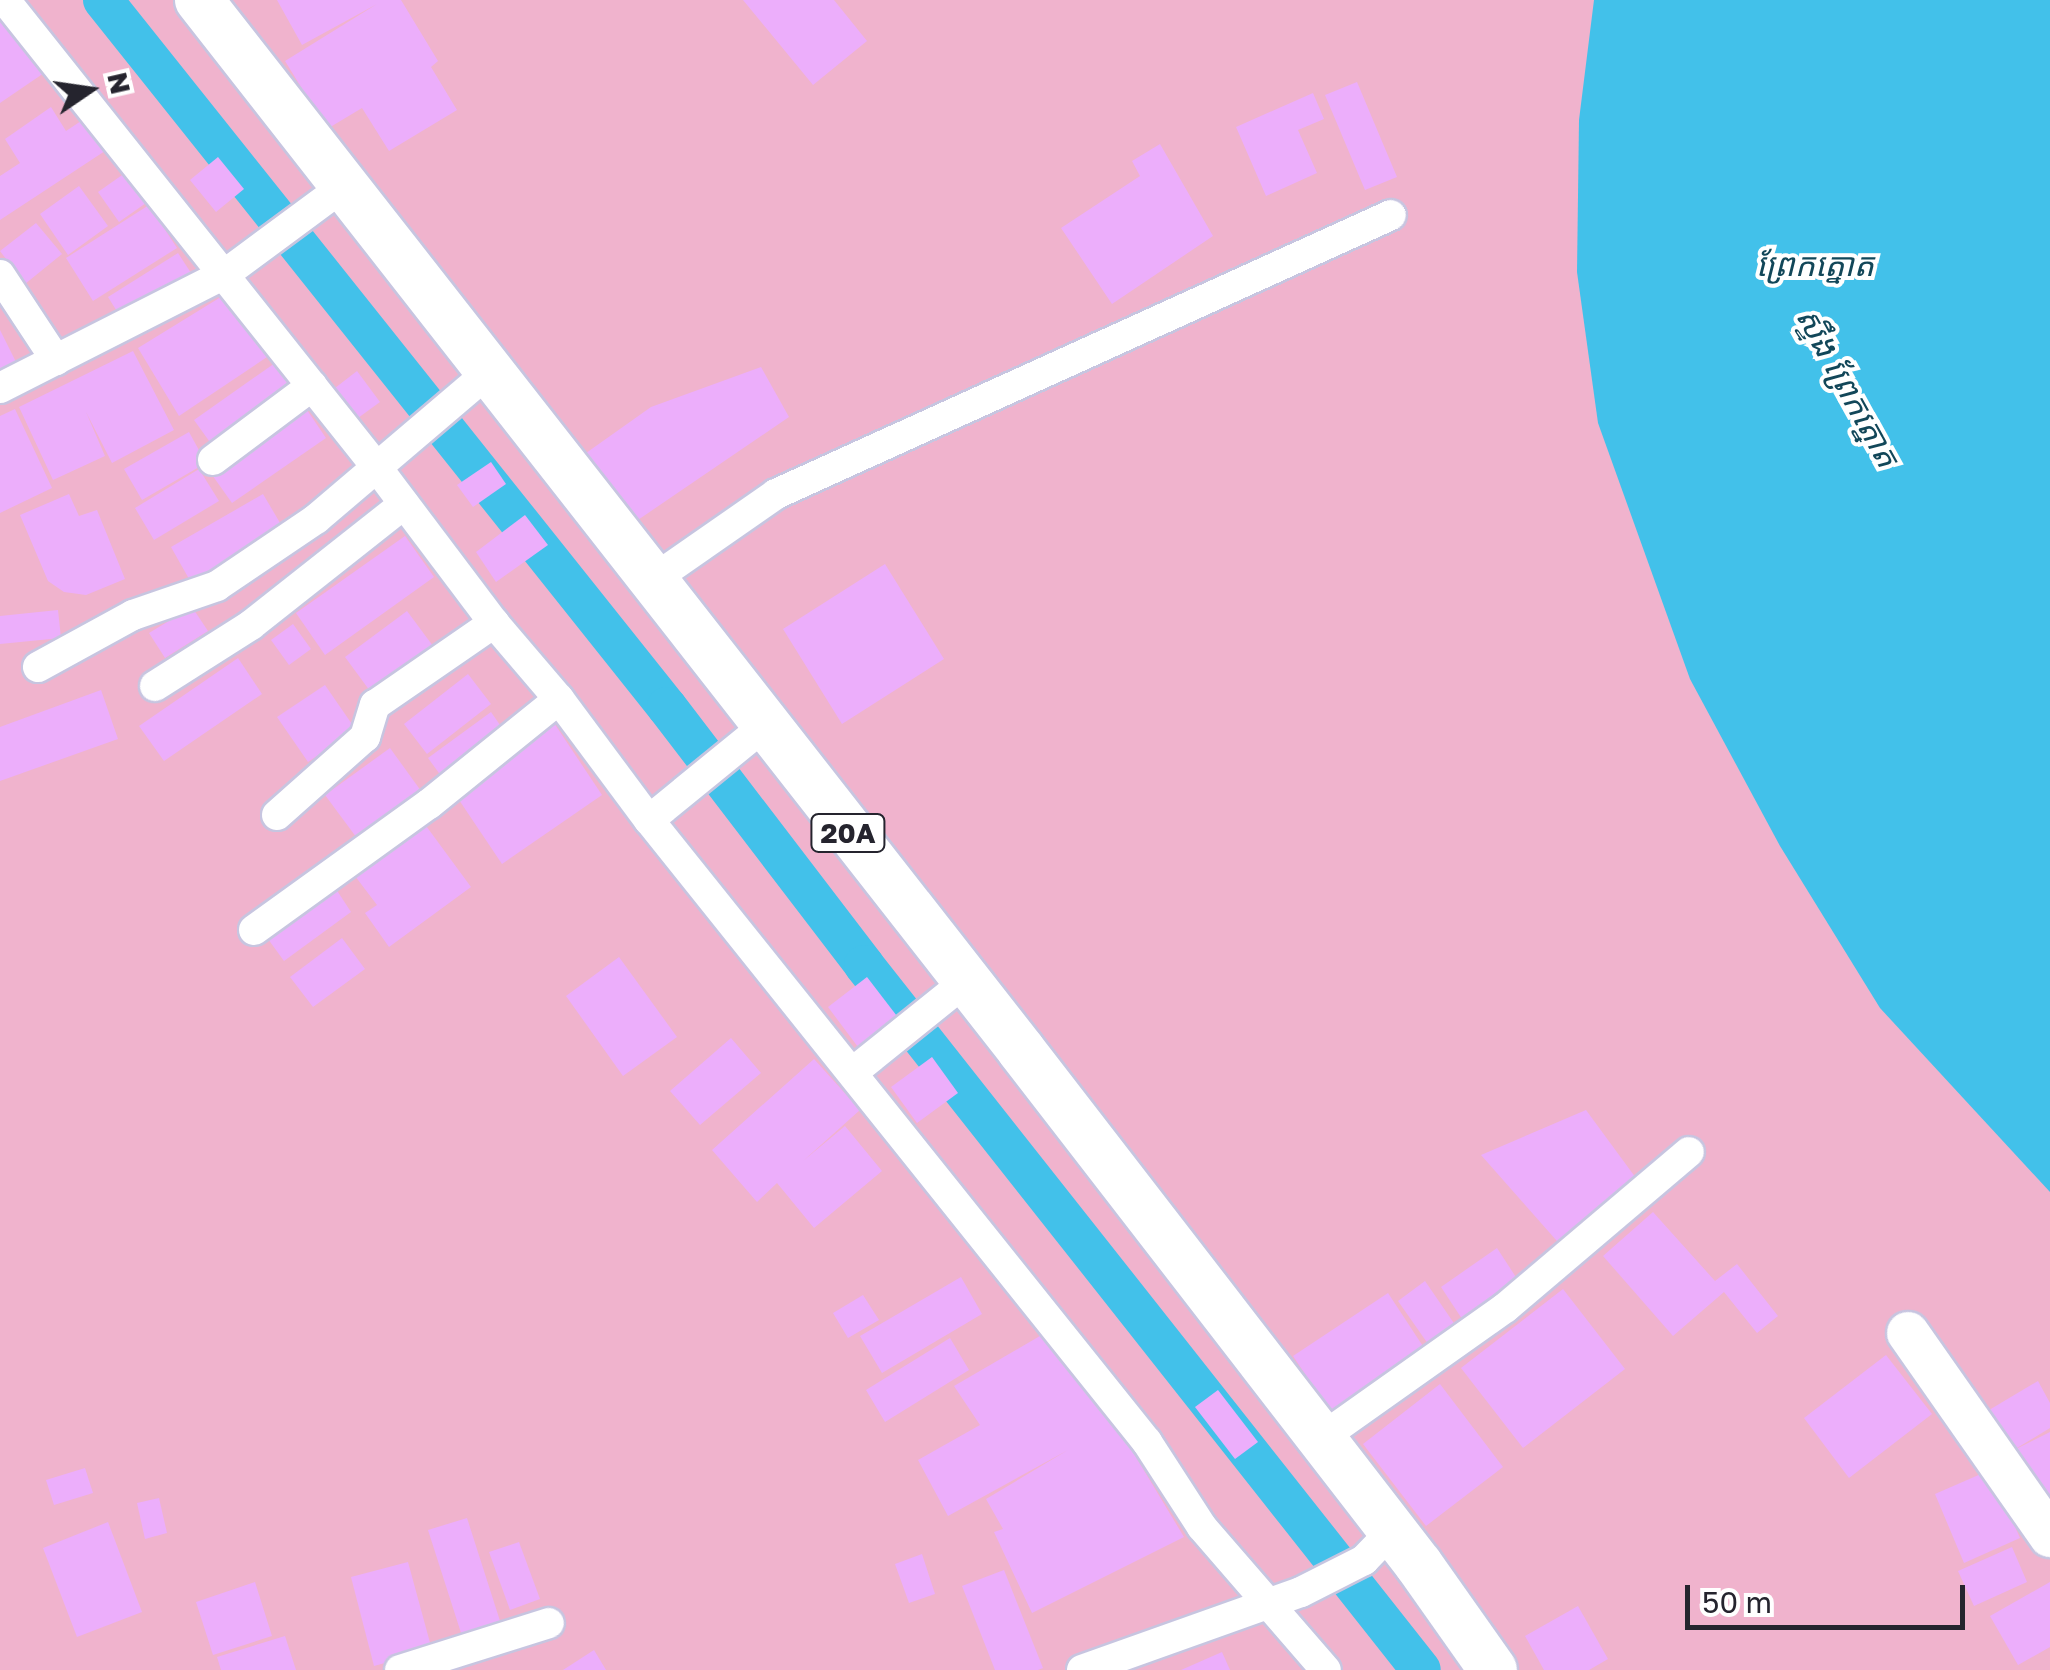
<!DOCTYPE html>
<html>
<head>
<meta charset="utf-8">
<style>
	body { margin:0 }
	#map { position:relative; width:2050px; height:1670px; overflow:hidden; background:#f5f5fa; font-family:"Golos Text","Noto Sans Khmer",sans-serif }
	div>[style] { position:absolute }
	.green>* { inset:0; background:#f0b3cd }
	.water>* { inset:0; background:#42c1ea }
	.canal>* { height:40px; margin:-20px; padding:0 20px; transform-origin:20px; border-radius:20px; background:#42c1ea }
	.building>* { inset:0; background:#ecaefb }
	.roads { filter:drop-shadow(2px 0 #c7c5e0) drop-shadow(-2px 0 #c7c5e0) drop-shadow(0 2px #c7c5e0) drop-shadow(0 -2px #c7c5e0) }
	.street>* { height:30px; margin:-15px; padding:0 15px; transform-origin:15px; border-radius:15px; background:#fff }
	.secondary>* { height:42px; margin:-21px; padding:0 21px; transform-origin:21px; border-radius:21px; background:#fff }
	.primary>* { height:48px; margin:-24px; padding:0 24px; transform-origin:24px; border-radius:24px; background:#fff }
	span { translate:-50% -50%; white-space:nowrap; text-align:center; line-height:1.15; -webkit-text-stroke:8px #fff; paint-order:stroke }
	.shield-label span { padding:2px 8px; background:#fff; border:2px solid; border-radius:8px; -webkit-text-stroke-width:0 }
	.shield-label { font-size:28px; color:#25242e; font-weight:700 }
	.water-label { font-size:32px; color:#124759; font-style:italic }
	.north { position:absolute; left:40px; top:40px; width:100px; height:100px; -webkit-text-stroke:8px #fff; paint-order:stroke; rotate:77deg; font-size:28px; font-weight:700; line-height:40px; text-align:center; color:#25242e }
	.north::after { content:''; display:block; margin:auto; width:35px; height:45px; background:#25242e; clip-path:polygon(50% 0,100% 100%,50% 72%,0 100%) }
	.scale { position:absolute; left:1685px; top:1585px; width:280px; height:45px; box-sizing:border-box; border:5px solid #25242e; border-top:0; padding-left:12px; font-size:30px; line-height:35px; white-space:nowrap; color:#25242e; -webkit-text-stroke:8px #fff; paint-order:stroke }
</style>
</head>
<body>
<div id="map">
	<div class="green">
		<i style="clip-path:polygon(0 0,2050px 0,2050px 1670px,0 1670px)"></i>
	</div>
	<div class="water">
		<i style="clip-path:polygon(1594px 0,2050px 0,2050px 1192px,1880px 1008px,1780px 846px,1690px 679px,1598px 423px,1577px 272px,1579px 120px)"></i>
	</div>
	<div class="canal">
		<i style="left:103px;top:0;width:904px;rotate:51.42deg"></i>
		<i style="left:667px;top:707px;width:325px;rotate:52.6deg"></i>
		<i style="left:864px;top:965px;width:898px;rotate:51.69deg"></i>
	</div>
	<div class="building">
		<i style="clip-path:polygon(277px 0,401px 0,438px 61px,431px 67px,457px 110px,389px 151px,362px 108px,327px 129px,285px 61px,377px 4px,302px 45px)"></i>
		<i style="clip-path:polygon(743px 0,834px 0,867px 41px,813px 85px)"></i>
		<i style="clip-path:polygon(0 17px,44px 73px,0 103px)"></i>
		<i style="clip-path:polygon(1357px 82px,1397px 177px,1365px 190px,1325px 95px)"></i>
		<i style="clip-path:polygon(1313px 93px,1324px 119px,1298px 130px,1317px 173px,1266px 196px,1236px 127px)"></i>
		<i style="clip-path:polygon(51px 107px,66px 131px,84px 119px,105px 151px,0 220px,0 176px,20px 163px,5px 139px)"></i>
		<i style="clip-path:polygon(1160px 144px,1213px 236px,1112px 304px,1061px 228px,1140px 176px,1132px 161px)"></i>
		<i style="clip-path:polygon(218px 157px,244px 189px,216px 212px,190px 180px)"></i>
		<i style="clip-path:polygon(125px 173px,146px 203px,119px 222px,98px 192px)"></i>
		<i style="clip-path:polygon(79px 186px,108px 226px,68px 255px,40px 214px)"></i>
		<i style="clip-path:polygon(149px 205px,177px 248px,93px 301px,66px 258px)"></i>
		<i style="clip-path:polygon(36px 223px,62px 254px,25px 284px,0 251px)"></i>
		<i style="clip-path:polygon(178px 253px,193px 276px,123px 321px,108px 297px)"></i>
		<i style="clip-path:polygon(229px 292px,270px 355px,179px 416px,138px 348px)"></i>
		<i style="clip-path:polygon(0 330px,18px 366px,0 376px)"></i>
		<i style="clip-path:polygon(133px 351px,174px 430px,112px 463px,86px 412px,105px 456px,53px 480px,19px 407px)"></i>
		<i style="clip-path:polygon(275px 363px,297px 395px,217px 452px,194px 420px)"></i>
		<i style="clip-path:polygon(761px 367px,789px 417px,632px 524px,579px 458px,651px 407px)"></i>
		<i style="clip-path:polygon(357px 371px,380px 402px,358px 418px,335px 388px)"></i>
		<i style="clip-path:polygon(305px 407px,326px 438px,232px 503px,210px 472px)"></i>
		<i style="clip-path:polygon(15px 409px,52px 488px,0 513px,0 416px)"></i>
		<i style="clip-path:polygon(189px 432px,206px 463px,142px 500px,124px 469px)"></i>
		<i style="clip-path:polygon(491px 462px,506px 484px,473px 507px,457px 485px)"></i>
		<i style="clip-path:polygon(199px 469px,219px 501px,154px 540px,135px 508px)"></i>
		<i style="clip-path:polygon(69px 494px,79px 516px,97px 510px,125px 579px,86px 595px,64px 592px,48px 581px,20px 515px)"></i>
		<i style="clip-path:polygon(263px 494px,286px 533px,193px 586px,171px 547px)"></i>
		<i style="clip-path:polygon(525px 515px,548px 545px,496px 582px,476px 552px)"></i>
		<i style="clip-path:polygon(405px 536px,434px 577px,325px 655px,296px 613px)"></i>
		<i style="clip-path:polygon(885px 564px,944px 659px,842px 724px,783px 629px)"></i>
		<i style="clip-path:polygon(192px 607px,208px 631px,165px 658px,149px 633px)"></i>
		<i style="clip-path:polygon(58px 610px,61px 638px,0 644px,0 616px)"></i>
		<i style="clip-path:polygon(407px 611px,433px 646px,370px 691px,345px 657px)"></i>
		<i style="clip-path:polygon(293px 624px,311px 649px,289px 665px,271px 640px)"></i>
		<i style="clip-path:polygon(238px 658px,262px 694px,164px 761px,139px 726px)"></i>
		<i style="clip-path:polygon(468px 674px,491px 704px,427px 754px,404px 724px)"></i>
		<i style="clip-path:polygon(325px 685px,356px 730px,308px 762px,277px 717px)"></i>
		<i style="clip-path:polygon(101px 690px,118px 739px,0 781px,0 727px)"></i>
		<i style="clip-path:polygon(491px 712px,509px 738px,447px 784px,428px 758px)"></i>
		<i style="clip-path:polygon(552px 720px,602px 795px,502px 864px,451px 788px)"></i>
		<i style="clip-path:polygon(390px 748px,429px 802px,365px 849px,325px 795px)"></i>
		<i style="clip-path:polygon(421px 819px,471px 887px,389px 947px,365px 913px,377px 905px,352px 872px)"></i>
		<i style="clip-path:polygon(336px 889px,351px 912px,284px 961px,268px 939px)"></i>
		<i style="clip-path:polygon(342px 938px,365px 969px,313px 1007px,290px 977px)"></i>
		<i style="clip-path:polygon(619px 957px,677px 1037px,623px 1076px,566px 996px)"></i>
		<i style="clip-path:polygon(867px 977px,900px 1020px,861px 1051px,828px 1007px)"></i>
		<i style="clip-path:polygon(731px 1038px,761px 1073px,700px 1125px,670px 1091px)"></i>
		<i style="clip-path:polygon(932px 1057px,958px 1093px,917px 1123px,891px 1087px)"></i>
		<i style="clip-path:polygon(814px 1059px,860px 1110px,803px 1161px,845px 1126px,882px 1171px,814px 1228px,777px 1183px,757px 1202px,712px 1150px)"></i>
		<i style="clip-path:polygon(1586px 1110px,1644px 1189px,1564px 1249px,1481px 1155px)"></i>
		<i style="clip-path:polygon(1653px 1212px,1715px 1281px,1737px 1264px,1778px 1316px,1757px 1333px,1724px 1292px,1673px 1336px,1603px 1256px)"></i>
		<i style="clip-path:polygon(1497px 1248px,1523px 1288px,1466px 1325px,1441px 1287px)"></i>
		<i style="clip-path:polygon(961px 1277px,982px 1314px,882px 1373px,860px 1336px)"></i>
		<i style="clip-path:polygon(1425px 1281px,1460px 1332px,1433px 1351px,1398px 1301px)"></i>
		<i style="clip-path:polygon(1563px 1289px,1625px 1369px,1523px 1448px,1461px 1368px)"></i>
		<i style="clip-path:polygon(1388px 1293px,1430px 1357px,1335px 1419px,1293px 1356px)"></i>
		<i style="clip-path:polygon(863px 1295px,879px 1320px,848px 1338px,833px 1313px)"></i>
		<i style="clip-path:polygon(1045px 1333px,1083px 1369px,1184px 1537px,1032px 1613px,994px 1532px,1003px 1529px,986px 1499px,1068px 1450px,948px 1516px,918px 1460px,980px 1425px,954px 1386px)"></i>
		<i style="clip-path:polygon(950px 1338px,969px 1370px,885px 1422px,866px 1390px)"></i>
		<i style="clip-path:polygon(1886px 1355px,1932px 1414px,1849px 1478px,1804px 1418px)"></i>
		<i style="clip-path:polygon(2038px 1381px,2050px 1403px,2050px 1428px,2012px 1451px,2050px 1432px,2050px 1494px,2029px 1505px,1979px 1416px)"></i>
		<i style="clip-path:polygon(1440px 1384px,1503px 1467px,1426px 1526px,1363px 1444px)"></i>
		<i style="clip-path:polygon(1218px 1390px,1258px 1442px,1235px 1459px,1195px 1407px)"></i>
		<i style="clip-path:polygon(85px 1468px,93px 1493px,54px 1505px,46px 1480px)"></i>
		<i style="clip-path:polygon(1990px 1470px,2020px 1538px,1964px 1563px,1935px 1494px)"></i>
		<i style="clip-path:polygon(159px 1498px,167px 1533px,145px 1539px,137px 1503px)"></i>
		<i style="clip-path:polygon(467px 1518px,501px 1624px,462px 1636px,428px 1530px)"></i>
		<i style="clip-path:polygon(108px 1522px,142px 1612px,77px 1637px,43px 1548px)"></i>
		<i style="clip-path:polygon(519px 1542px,540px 1599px,510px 1610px,489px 1552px)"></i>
		<i style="clip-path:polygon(2012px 1547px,2027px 1582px,1974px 1606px,1958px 1571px)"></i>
		<i style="clip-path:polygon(922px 1554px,935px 1594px,909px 1603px,895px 1564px)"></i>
		<i style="clip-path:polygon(408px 1562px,432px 1650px,374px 1666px,351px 1577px)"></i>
		<i style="clip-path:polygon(1004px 1570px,1043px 1668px,1038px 1670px,995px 1670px,962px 1586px)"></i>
		<i style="clip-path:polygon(255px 1582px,272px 1636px,213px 1655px,196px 1602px)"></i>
		<i style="clip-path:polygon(2050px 1582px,2050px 1647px,2018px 1665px,1990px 1616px)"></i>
		<i style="clip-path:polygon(1578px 1606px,1608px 1659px,1589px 1670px,1544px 1670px,1525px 1636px)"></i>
		<i style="clip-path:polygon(285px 1636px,296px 1670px,221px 1670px,217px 1657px)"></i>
		<i style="clip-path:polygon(594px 1650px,606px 1670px,563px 1670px)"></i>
		<i style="clip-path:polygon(1222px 1652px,1230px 1670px,1181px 1670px)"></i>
	</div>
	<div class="roads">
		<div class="street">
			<i style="left:5px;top:0;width:599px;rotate:51.5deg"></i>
			<i style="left:378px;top:469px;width:193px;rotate:53deg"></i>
			<i style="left:494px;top:623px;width:100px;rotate:49.5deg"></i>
			<i style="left:559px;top:699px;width:151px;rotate:53.4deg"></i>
			<i style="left:649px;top:820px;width:797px;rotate:51.32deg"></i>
			<i style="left:1147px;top:1442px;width:101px;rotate:57.1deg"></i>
			<i style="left:1202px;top:1527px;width:189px;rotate:49.1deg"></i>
			<i style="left:0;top:275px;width:102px;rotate:56.6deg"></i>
			<i style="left:0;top:388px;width:252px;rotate:-26.9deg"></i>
			<i style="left:225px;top:274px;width:148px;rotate:-36.5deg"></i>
			<i style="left:213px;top:460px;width:124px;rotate:-36.8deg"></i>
			<i style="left:651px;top:581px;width:152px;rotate:-34.8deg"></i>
			<i style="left:776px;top:494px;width:675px;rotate:-24.4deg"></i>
			<i style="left:38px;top:667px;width:108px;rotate:-28.7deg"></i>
			<i style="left:133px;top:615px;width:89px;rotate:-19deg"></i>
			<i style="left:217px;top:586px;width:120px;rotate:-34.1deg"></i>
			<i style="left:316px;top:519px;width:228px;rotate:-40.4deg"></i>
			<i style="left:155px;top:686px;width:114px;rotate:-32.4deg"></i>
			<i style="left:251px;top:625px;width:195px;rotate:-38.3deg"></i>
			<i style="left:277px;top:815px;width:118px;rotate:-41.6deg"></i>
			<i style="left:365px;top:737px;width:34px;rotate:-73deg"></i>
			<i style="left:375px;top:705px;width:145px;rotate:-34.6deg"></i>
			<i style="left:649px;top:820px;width:147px;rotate:-39.2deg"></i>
			<i style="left:254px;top:930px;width:216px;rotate:-35.8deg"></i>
			<i style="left:429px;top:804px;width:167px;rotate:-38.9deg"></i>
			<i style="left:853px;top:1072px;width:145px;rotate:-38.8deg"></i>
			<i style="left:1320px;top:1439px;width:227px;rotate:-35.3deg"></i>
			<i style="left:1505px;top:1308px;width:241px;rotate:-40.3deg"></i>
			<i style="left:400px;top:1670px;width:156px;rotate:-17.5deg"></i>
			<i style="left:1082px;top:1670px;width:232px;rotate:-19.6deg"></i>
			<i style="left:1301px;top:1592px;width:71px;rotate:-26.9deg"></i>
			<i style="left:1364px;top:1560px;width:40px;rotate:-46deg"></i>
		</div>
		<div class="secondary">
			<i style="left:1908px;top:1333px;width:248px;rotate:55deg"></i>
		</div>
		<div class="primary">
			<i style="left:199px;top:0;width:1333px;rotate:51.94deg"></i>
			<i style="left:1021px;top:1050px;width:651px;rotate:52.3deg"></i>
			<i style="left:1419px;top:1565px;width:128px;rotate:54.8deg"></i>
		</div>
	</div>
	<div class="shield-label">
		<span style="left:848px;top:833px">20A</span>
	</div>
	<div class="water-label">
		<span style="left:1815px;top:264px">ព្រែកត្នោត</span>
		<span style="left:1848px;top:387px;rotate:61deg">ស្ទឹង ព្រែកត្នោត</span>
	</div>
	<div class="north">N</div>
	<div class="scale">50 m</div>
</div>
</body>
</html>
